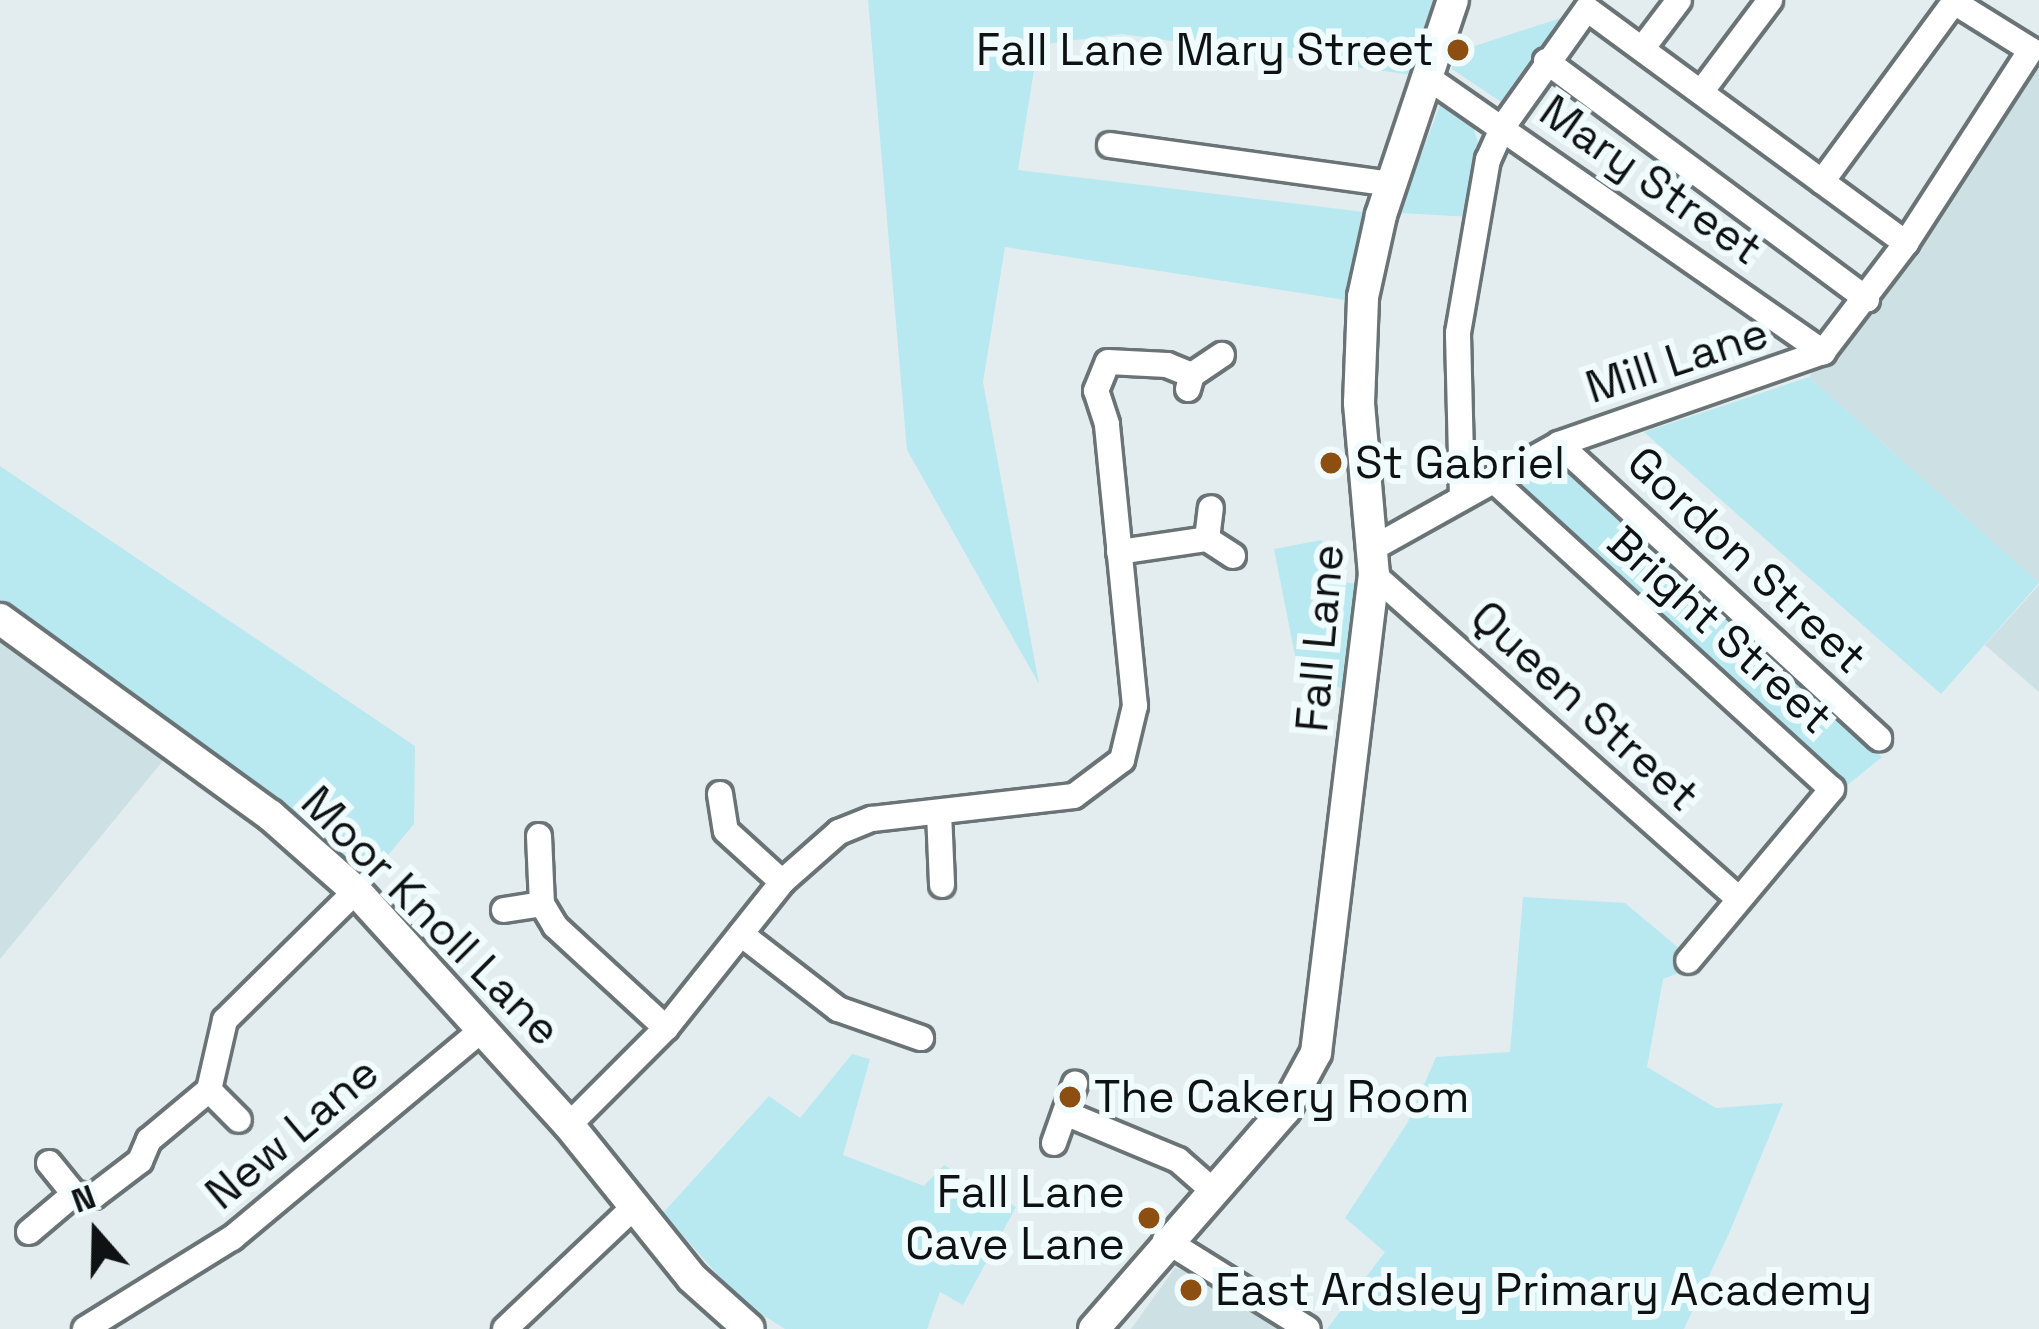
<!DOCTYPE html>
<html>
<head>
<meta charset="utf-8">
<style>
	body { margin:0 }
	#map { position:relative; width:2039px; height:1329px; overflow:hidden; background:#e3edef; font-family:"Space Grotesk",sans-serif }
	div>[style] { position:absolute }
	.built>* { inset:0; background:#cde0e4 }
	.green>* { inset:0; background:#b8e8f0 }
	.roads { filter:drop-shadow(3px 0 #6a7375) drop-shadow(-3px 0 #6a7375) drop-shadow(0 3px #6a7375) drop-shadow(0 -3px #6a7375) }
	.minor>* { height:24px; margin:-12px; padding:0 12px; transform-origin:12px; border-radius:12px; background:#fff }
	.tertiary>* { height:30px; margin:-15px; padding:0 15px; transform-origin:15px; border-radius:15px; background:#fff }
	.dots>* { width:33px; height:33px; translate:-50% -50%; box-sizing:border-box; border:6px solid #f0fbfd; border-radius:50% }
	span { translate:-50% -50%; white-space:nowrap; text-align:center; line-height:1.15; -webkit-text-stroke:12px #f0fbfd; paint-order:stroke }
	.poi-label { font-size:45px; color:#0f1213 }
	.right { translate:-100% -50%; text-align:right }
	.left { translate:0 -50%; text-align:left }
	.street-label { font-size:45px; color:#0f1213 }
	.north { position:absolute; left:36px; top:1173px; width:120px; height:120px; -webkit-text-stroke:9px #f0fbfd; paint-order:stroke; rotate:340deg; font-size:33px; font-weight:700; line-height:48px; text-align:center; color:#0f1213 }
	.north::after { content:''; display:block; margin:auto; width:42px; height:54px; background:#0f1213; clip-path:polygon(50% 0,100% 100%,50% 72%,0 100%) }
</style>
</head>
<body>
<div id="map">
	<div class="built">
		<i style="clip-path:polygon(2039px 57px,2039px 583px,1809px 377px)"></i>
		<i style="clip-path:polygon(2039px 585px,2039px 692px,1985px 645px)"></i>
		<i style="clip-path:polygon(0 637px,166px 757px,0 959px)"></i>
		<i style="clip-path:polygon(1175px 1268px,1194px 1273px,1282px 1329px,1131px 1329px)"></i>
	</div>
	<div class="green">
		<i style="clip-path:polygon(868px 0,1437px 0,1419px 76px,1122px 34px,1038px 45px,1018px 170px,1364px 212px,1345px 300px,1005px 247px,983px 382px,1039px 684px,907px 450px)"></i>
		<i style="clip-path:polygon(1570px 15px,1506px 105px,1452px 69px,1453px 53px)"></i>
		<i style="clip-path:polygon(1440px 105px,1472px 123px,1482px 155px,1472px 217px,1399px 213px)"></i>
		<i style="clip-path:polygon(1809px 377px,2039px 583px,1941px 694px,1644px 432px)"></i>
		<i style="clip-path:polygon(1556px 463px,1882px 757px,1845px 787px,1514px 492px,1516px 483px)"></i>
		<i style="clip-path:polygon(0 466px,415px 746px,414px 824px,364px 884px,327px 845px,0 600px)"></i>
		<i style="clip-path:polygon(1322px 540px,1336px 581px,1357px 584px,1345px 689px,1299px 676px,1274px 549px)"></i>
		<i style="clip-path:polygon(1523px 897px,1625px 903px,1699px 965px,1663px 979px,1647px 1067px,1716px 1108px,1783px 1103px,1730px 1231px,1684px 1329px,1327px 1329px,1385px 1252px,1345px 1218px,1408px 1122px,1436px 1057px,1510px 1052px)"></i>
		<i style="clip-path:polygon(852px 1054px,870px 1059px,843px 1155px,924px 1186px,944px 1165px,1016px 1207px,963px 1305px,940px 1292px,927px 1329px,785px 1329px,742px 1302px,663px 1213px,769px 1096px,800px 1118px)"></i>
	</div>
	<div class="roads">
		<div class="minor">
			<i style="left:1642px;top:49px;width:61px;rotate:-52.9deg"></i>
			<i style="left:1546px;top:61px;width:400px;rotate:36.6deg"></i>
			<i style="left:1430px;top:79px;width:479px;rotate:34.8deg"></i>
			<i style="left:1701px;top:92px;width:115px;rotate:-53.1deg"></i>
			<i style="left:1110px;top:145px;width:284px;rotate:7.9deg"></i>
			<i style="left:1188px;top:389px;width:15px;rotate:-74deg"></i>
			<i style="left:1192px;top:375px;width:36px;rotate:-34deg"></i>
			<i style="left:1559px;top:444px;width:435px;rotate:42.6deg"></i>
			<i style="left:1492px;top:479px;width:460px;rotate:42.4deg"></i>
			<i style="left:1832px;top:789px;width:224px;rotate:129.9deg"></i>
			<i style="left:1462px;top:498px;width:165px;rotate:-91.4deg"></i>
			<i style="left:1458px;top:333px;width:176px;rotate:-80.2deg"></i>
			<i style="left:1488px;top:160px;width:35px;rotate:-66deg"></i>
			<i style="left:1502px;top:128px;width:146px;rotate:-54.5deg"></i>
			<i style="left:1587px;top:9px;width:396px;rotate:36.3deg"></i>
			<i style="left:1207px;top:539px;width:31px;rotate:-83deg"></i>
			<i style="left:1375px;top:547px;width:211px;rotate:-29.2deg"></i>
			<i style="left:1559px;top:444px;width:280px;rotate:-19.2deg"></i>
			<i style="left:1823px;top:352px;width:137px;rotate:-52.7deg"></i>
			<i style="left:1906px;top:243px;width:230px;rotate:-57.1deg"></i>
			<i style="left:2031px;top:50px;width:91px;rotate:-148.1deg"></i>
			<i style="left:1954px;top:2px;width:223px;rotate:126.3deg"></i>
			<i style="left:1119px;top:552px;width:89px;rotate:-8.4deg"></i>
			<i style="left:1207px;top:539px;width:31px;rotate:33deg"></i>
			<i style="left:1374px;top:575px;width:488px;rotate:41.6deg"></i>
			<i style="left:720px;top:794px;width:37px;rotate:81deg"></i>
			<i style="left:726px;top:831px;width:76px;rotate:42.3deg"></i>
			<i style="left:939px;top:812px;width:73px;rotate:87.6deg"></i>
			<i style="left:539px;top:836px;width:68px;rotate:87.5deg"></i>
			<i style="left:542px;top:904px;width:26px;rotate:59deg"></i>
			<i style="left:555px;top:926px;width:151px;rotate:42.6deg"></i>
			<i style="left:504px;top:910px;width:38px;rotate:-9deg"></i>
			<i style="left:741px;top:934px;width:123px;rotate:37.7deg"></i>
			<i style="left:838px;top:1009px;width:88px;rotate:19.3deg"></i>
			<i style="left:209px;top:1090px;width:42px;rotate:45deg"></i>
			<i style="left:1065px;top:1113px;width:122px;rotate:22.6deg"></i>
			<i style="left:1178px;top:1160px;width:44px;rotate:41.3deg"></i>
			<i style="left:569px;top:1125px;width:137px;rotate:-45deg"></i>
			<i style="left:666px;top:1028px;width:186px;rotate:-51.5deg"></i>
			<i style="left:782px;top:882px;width:76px;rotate:-41.3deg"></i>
			<i style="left:839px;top:832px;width:35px;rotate:-22deg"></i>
			<i style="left:872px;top:819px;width:203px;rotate:-6.5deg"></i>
			<i style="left:1074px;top:796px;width:60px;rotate:-36.9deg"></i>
			<i style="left:1122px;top:760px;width:56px;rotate:-76.5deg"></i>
			<i style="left:1135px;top:706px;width:283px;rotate:-95.7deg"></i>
			<i style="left:1107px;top:424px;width:35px;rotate:-108deg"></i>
			<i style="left:1096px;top:391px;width:31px;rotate:-68deg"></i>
			<i style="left:1108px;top:362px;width:59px;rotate:2.9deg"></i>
			<i style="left:1167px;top:365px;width:27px;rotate:22deg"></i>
			<i style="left:1054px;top:1143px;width:63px;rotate:-70.4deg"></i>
			<i style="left:49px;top:1163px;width:40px;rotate:51deg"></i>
			<i style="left:29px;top:1232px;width:59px;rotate:-40.2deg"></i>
			<i style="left:74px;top:1194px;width:20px;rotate:6deg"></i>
			<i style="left:94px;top:1196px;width:58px;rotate:-37.3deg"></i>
			<i style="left:140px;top:1161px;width:23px;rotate:-67deg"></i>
			<i style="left:149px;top:1140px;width:78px;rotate:-39.8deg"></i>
			<i style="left:209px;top:1090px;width:72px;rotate:-77.1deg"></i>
			<i style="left:225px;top:1020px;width:184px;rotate:-44.6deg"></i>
			<i style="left:1165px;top:1240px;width:168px;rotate:31.9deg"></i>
			<i style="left:85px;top:1329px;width:173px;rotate:-31.8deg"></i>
			<i style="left:232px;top:1238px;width:328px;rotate:-39.8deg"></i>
			<i style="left:505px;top:1329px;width:179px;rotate:-43.4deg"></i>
		</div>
		<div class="tertiary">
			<i style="left:0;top:619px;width:334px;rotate:36deg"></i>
			<i style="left:270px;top:815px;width:115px;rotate:41.5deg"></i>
			<i style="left:356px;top:891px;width:316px;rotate:47.7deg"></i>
			<i style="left:569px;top:1125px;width:196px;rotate:51.2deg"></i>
			<i style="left:692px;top:1278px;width:76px;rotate:41.8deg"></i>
			<i style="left:1094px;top:1329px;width:291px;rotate:-48.9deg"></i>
			<i style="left:1285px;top:1110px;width:65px;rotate:-61.5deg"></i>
			<i style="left:1316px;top:1053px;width:482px;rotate:-83.1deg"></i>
			<i style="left:1374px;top:575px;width:173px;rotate:-95deg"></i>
			<i style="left:1359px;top:403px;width:106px;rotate:-87.8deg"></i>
			<i style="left:1363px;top:297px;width:84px;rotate:-77.6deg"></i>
			<i style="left:1381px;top:215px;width:227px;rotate:-71.5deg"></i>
		</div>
	</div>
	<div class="dots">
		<i style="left:1458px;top:50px;background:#8d4f11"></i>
		<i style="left:1331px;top:463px;background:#8d4f11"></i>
		<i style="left:1070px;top:1097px;background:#8d4f11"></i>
		<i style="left:1149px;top:1218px;background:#8d4f11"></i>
		<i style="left:1191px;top:1290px;background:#8d4f11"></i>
	</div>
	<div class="poi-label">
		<span class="right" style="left:1434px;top:50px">Fall Lane Mary Street</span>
		<span class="left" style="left:1355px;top:463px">St Gabriel</span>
		<span class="left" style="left:1094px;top:1097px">The Cakery Room</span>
		<span class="right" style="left:1125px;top:1218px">Fall Lane<br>Cave Lane</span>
		<span class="left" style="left:1215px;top:1290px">East Ardsley Primary Academy</span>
	</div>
	<div class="street-label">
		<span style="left:1651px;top:180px;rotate:35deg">Mary Street</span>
		<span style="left:1677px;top:360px;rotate:-18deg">Mill Lane</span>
		<span style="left:1747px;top:560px;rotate:43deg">Gordon Street</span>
		<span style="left:1720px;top:630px;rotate:42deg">Bright Street</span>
		<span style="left:1320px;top:638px;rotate:-85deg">Fall Lane</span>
		<span style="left:1585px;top:706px;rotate:42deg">Queen Street</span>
		<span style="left:431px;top:916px;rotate:45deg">Moor Knoll Lane</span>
		<span style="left:292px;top:1133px;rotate:-40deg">New Lane</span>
	</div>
	<div class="north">N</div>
</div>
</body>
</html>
